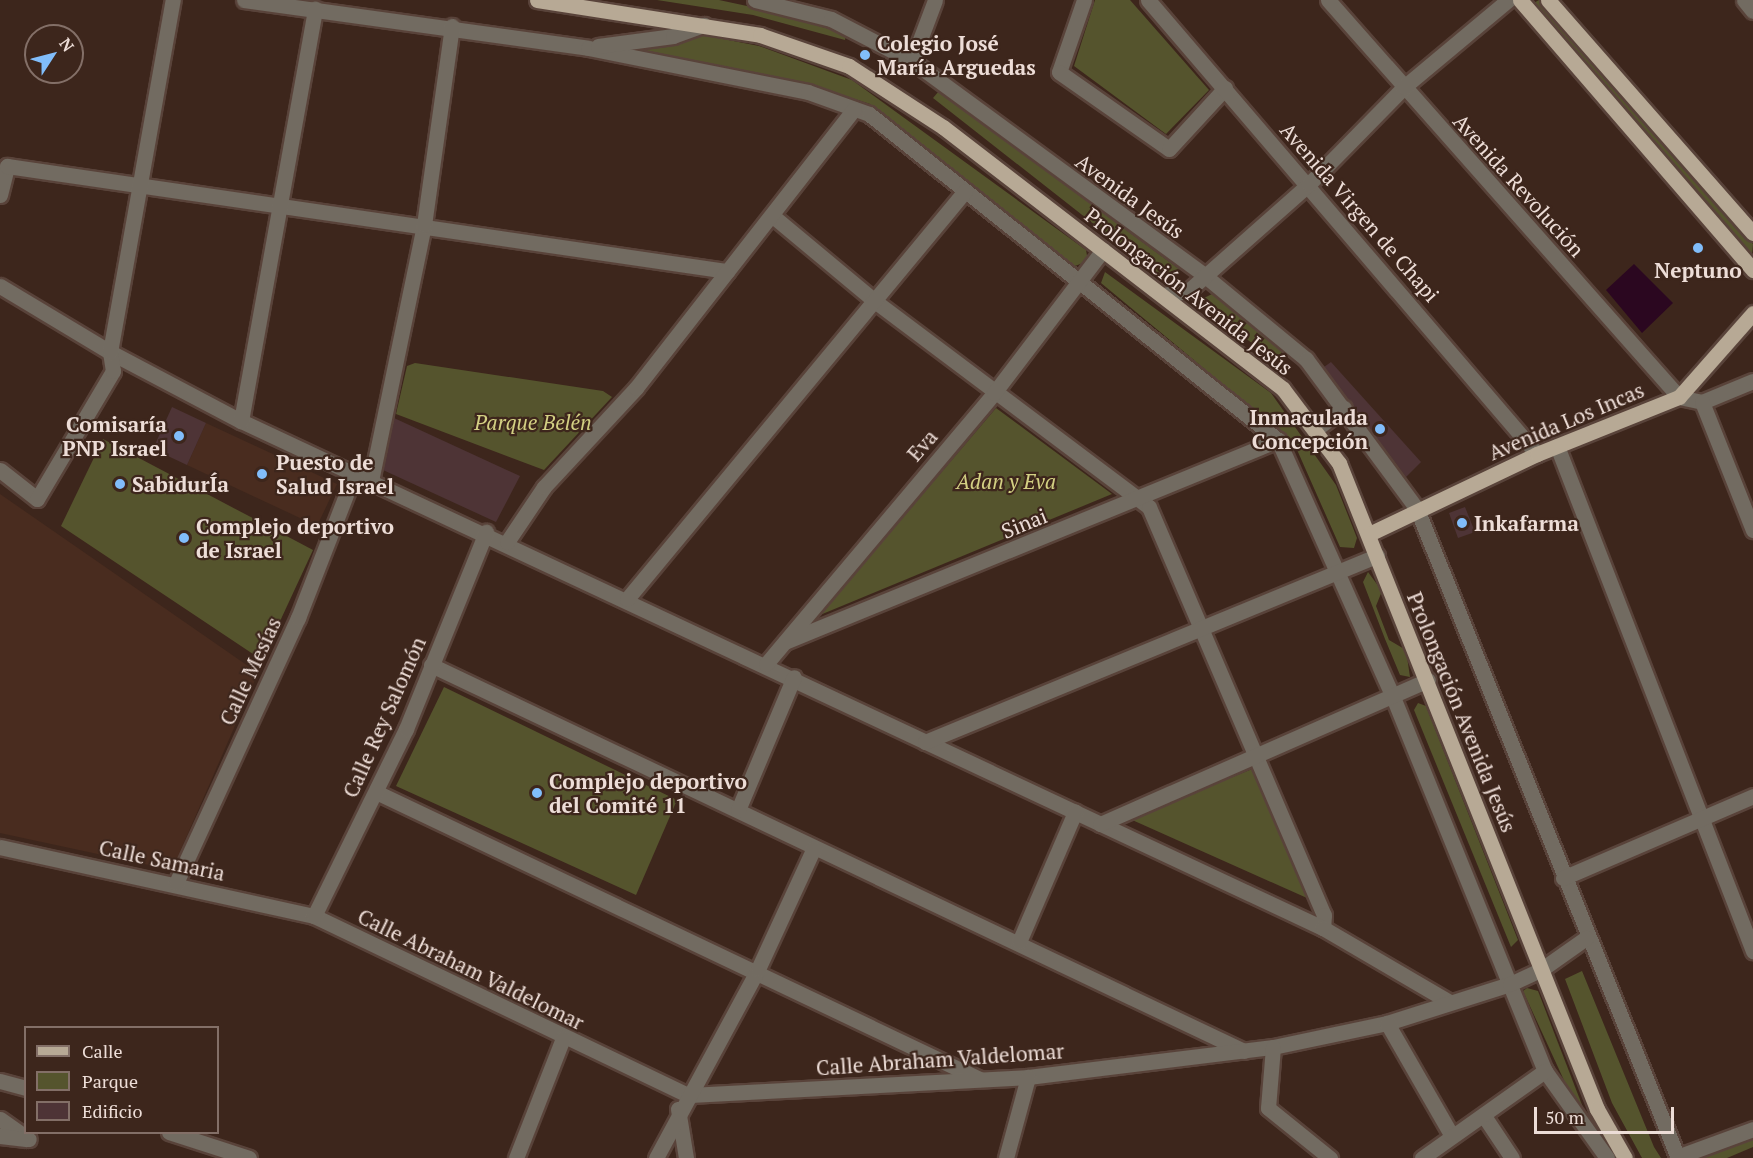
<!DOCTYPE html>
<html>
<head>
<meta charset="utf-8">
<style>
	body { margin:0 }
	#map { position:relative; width:1753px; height:1158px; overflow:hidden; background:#3d261c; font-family:"PT Serif",serif }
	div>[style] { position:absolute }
	.built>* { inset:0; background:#492c1f }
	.green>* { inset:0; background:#55542d }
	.water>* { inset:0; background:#2b0720 }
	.building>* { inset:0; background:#4e3436 }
	.roads { filter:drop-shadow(2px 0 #59433a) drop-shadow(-2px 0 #59433a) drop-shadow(0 2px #59433a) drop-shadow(0 -2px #59433a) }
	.minor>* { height:15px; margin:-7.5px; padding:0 7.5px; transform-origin:7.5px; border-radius:7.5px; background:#726b61 }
	.major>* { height:15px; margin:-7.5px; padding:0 7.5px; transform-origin:7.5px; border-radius:7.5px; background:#b7a995 }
	.dots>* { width:16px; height:16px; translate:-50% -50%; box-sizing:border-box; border:3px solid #3d261c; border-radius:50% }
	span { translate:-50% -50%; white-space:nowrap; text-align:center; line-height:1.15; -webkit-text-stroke:4.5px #3d261c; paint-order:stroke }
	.poi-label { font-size:21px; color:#edddd7; font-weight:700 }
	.left { translate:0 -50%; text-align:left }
	.right { translate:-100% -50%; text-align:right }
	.street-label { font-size:21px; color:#edddd7 }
	.park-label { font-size:21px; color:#d3d083; font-style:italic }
	.legend { position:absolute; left:24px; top:1026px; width:195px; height:108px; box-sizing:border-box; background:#3d261c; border:2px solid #836f67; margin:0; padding:8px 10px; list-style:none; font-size:18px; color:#edddd7 }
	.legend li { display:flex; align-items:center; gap:12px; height:30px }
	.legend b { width:30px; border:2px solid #836f67 }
	.north { position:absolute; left:24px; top:24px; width:60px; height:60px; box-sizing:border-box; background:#3d261c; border:2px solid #836f67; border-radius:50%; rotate:54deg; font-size:16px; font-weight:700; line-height:24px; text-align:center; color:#edddd7 }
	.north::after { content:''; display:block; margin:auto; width:21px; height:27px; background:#81bdfa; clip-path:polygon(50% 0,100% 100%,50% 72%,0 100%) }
	.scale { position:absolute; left:1534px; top:1107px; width:140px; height:27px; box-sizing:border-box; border:3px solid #edddd7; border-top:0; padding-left:8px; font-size:18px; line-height:21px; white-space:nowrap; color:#edddd7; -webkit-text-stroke:4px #3d261c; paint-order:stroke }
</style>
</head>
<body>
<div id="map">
	<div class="built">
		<i style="clip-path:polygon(206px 423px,337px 484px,317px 526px,187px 465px)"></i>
		<i style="clip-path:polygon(0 494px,258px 673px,172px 870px,0 833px)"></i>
	</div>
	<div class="green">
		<i style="clip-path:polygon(657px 0,719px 0,761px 9px,846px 34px,845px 40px,753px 15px)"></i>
		<i style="clip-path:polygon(1095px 0,1130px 0,1209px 90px,1166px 134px,1074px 66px)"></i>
		<i style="clip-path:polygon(1539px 0,1753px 244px,1752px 255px,1532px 4px)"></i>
		<i style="clip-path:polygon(703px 35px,759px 46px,852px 80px,1086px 250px,1088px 261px,1075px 266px,966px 179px,957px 179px,870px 104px,809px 84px,643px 50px)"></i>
		<i style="clip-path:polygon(939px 91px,1038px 165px,1179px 269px,1165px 280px,933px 98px)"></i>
		<i style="clip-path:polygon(1105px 272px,1271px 393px,1336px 485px,1357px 538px,1354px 548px,1340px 547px,1294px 443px,1101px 283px)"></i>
		<i style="clip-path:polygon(1212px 294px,1283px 351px,1275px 360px,1196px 302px)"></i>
		<i style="clip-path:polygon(415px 363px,603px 391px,612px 397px,544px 470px,396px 414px,407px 366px)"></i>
		<i style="clip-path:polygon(996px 408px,1112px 494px,820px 615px)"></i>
		<i style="clip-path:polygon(103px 439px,313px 550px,262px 660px,61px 526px)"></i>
		<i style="clip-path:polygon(1368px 572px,1382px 591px,1376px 606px,1389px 640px,1406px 650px,1410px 677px,1400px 675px,1385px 639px,1363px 582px)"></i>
		<i style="clip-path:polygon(444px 687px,677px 800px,636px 895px,396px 786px)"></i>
		<i style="clip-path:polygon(1418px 703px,1426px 706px,1518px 940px,1511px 947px,1414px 710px)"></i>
		<i style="clip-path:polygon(1252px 769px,1307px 898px,1130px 819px)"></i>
		<i style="clip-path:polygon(1582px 971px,1654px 1147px,1661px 1158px,1642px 1158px,1612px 1103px,1565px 979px)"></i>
		<i style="clip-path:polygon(1527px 988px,1538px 991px,1584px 1110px,1568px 1089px,1523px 991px)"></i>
		<i style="clip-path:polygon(1753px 1134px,1753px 1147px,1727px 1158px,1699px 1158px)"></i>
	</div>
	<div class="water">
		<i style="clip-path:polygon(1634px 264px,1673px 303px,1642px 333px,1606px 290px)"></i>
	</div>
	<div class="building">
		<i style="clip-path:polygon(1331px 362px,1421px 462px,1406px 477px,1324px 367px)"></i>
		<i style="clip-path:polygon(172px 407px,206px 423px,187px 465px,153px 449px)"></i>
		<i style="clip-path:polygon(394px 418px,520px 476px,496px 522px,383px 470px)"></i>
		<i style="clip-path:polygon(1465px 507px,1475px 532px,1458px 538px,1449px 513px)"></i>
	</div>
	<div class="roads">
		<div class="minor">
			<i style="left:244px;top:0;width:347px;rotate:7.9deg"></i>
			<i style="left:588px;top:48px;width:224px;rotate:11.3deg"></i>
			<i style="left:808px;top:92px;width:65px;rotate:19.8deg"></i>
			<i style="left:869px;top:114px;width:523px;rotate:38.56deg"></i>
			<i style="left:1278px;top:440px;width:282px;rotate:65.9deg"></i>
			<i style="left:1393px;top:697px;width:404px;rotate:67.9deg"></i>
			<i style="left:1545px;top:1071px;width:107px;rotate:54.5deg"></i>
			<i style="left:755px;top:0;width:78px;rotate:14deg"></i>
			<i style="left:831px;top:19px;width:91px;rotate:27.4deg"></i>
			<i style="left:912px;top:61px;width:362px;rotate:36.2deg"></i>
			<i style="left:1204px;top:275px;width:132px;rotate:39.5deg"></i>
			<i style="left:1306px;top:359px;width:187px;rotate:53.5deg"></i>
			<i style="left:1417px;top:509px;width:700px;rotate:68.09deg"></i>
			<i style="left:1084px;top:0;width:76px;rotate:109.1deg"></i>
			<i style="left:1059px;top:72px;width:134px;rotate:35deg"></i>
			<i style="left:1169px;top:149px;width:83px;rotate:-47.4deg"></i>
			<i style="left:1148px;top:0;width:598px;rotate:49.41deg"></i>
			<i style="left:1328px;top:0;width:530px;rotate:48.52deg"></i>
			<i style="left:1679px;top:397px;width:24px;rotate:12deg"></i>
			<i style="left:1702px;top:402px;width:55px;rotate:-22.4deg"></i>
			<i style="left:1744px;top:0;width:14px;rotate:51deg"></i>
			<i style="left:598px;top:46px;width:76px;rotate:-7.6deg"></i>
			<i style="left:673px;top:36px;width:33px;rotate:-20deg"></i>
			<i style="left:912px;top:61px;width:65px;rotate:-69.3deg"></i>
			<i style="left:0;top:195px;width:30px;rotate:-76deg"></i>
			<i style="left:7px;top:166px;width:728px;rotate:8.3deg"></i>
			<i style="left:774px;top:217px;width:133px;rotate:39.8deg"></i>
			<i style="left:876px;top:302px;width:341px;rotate:36.9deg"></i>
			<i style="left:1149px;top:507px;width:444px;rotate:66.8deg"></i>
			<i style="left:1324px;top:915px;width:13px;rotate:94deg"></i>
			<i style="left:0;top:286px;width:128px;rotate:31deg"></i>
			<i style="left:110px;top:352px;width:148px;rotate:27.8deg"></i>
			<i style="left:241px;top:421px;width:1195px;rotate:25.11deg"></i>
			<i style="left:1323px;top:928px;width:145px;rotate:30.3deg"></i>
			<i style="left:1163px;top:295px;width:25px;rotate:-9deg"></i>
			<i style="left:1188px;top:291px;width:162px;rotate:-41.5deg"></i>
			<i style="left:1309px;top:184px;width:136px;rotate:-45.6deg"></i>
			<i style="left:1404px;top:87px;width:136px;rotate:-39.9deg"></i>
			<i style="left:1702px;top:402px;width:138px;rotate:68.3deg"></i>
			<i style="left:241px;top:421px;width:419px;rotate:-79.8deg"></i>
			<i style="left:1316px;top:429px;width:35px;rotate:-37deg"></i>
			<i style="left:1557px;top:446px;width:542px;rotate:68.79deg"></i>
			<i style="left:0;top:470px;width:47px;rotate:38.1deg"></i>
			<i style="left:37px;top:499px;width:149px;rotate:-59.3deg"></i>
			<i style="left:113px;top:371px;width:19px;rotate:-99deg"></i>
			<i style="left:110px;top:352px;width:358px;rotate:-79.9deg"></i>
			<i style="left:371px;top:481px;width:261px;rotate:-78.3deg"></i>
			<i style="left:424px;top:225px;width:201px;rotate:-82deg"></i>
			<i style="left:507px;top:542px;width:66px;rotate:-56.1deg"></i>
			<i style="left:544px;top:487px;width:135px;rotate:-47.1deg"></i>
			<i style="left:636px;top:388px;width:354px;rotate:-52deg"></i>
			<i style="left:627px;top:599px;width:530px;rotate:-50.36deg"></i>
			<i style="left:787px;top:641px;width:531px;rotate:-22.26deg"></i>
			<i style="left:766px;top:664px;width:354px;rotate:-49.9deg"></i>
			<i style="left:994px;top:393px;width:180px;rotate:-52.7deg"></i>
			<i style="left:431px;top:665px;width:900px;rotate:25.4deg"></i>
			<i style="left:925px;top:742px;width:489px;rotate:-22.4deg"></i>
			<i style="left:376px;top:792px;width:669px;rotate:25.42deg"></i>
			<i style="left:738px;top:810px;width:144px;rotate:-67.2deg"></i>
			<i style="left:1100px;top:824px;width:358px;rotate:-23.7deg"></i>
			<i style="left:0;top:847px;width:321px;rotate:12.4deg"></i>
			<i style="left:314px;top:916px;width:415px;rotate:25.6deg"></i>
			<i style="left:688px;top:1095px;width:340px;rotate:-3deg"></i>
			<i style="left:1028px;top:1077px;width:247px;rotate:-7deg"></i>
			<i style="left:1273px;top:1047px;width:116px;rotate:-11.9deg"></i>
			<i style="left:1387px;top:1023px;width:129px;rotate:-17.6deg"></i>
			<i style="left:1510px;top:984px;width:35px;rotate:-25deg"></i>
			<i style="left:1542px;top:969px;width:54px;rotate:-35.2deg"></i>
			<i style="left:1563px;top:878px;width:207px;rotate:-23.3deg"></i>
			<i style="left:176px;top:883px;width:292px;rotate:-65.3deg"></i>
			<i style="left:298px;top:618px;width:155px;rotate:-68.7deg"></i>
			<i style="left:314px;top:916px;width:208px;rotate:-63.8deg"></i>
			<i style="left:406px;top:729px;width:213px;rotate:-67.9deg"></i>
			<i style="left:1019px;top:942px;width:142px;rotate:-66.7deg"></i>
			<i style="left:1387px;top:1023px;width:130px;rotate:60.1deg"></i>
			<i style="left:1273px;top:1047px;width:61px;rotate:94.7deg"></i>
			<i style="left:1268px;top:1108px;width:80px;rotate:38.9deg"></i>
			<i style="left:0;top:1081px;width:27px;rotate:15deg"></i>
			<i style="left:678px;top:1109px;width:50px;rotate:80.7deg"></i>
			<i style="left:1484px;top:1116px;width:50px;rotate:56.3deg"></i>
			<i style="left:0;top:1119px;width:35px;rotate:35deg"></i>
			<i style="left:169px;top:1132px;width:84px;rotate:18deg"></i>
			<i style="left:0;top:1136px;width:26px;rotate:7deg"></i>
			<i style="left:1677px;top:1157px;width:81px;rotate:-20.2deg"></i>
			<i style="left:516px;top:1158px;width:129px;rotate:-68.6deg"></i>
			<i style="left:656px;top:1158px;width:215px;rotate:-61.6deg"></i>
			<i style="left:758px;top:969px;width:133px;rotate:-65.2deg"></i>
			<i style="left:1006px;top:1158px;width:84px;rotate:-74.8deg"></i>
			<i style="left:1422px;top:1158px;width:151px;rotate:-35.3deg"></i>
		</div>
		<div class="major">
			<i style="left:537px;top:0;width:226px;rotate:8.9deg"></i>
			<i style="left:760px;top:35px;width:94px;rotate:19.2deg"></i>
			<i style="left:849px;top:66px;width:112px;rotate:33deg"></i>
			<i style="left:943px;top:127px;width:429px;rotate:37.6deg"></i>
			<i style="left:1283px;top:389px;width:93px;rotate:52.9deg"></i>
			<i style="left:1339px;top:463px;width:696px;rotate:68.23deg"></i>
			<i style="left:1597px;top:1109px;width:56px;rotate:60.3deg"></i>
			<i style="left:1520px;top:0;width:357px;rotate:49.2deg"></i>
			<i style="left:1548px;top:0;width:310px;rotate:48.7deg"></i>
			<i style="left:1369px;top:534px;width:186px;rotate:-25.5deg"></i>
			<i style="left:1537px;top:454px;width:153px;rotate:-21.9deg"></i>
			<i style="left:1679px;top:397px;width:112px;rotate:-48.6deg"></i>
		</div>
	</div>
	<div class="dots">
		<i style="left:865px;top:55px;background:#81bdfa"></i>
		<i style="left:1698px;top:248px;background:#81bdfa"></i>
		<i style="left:1380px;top:429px;background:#81bdfa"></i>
		<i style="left:179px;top:436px;background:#81bdfa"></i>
		<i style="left:262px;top:474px;background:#81bdfa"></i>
		<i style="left:120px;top:484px;background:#81bdfa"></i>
		<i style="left:1462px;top:523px;background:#81bdfa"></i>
		<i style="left:184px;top:538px;background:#81bdfa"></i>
		<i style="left:537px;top:793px;background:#81bdfa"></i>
	</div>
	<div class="poi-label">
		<span class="left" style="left:877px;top:55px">Colegio José<br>María Arguedas</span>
		<span style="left:1698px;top:270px">Neptuno</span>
		<span class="right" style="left:1368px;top:429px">Inmaculada<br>Concepción</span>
		<span class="right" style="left:167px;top:436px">Comisaría<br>PNP Israel</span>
		<span class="left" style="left:276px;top:474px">Puesto de<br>Salud Israel</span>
		<span class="left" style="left:132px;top:484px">SabidurÍa</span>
		<span class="left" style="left:1474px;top:523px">Inkafarma</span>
		<span class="left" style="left:196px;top:538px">Complejo deportivo<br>de Israel</span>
		<span class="left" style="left:549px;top:793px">Complejo deportivo<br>del Comité 11</span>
	</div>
	<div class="street-label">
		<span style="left:1519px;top:185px;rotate:48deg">Avenida Revolución</span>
		<span style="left:1130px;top:196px;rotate:36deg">Avenida Jesús</span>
		<span style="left:1360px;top:212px;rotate:49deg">Avenida Virgen de Chapi</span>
		<span style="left:1189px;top:291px;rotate:38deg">Prolongación Avenida Jesús</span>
		<span style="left:1566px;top:421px;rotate:-23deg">Avenida Los Incas</span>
		<span style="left:922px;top:445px;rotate:-49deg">Eva</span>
		<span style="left:1024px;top:523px;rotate:-22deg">Sinai</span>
		<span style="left:250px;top:671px;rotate:-65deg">Calle Mesías</span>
		<span style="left:1462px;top:712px;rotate:68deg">Prolongación Avenida Jesús</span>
		<span style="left:384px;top:717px;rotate:-66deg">Calle Rey Salomón</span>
		<span style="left:162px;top:860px;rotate:12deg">Calle Samaria</span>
		<span style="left:471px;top:969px;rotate:26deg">Calle Abraham Valdelomar</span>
		<span style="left:940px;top:1059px;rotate:-4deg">Calle Abraham Valdelomar</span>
	</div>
	<div class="park-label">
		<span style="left:533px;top:422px">Parque Belén</span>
		<span style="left:1006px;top:481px">Adan y Eva</span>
	</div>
	<ul class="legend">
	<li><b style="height:8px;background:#b7a995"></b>Calle</li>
	<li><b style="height:16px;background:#55542d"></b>Parque</li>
	<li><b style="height:16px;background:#4e3436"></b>Edificio</li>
	</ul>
	<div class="north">N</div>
	<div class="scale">50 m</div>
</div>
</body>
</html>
